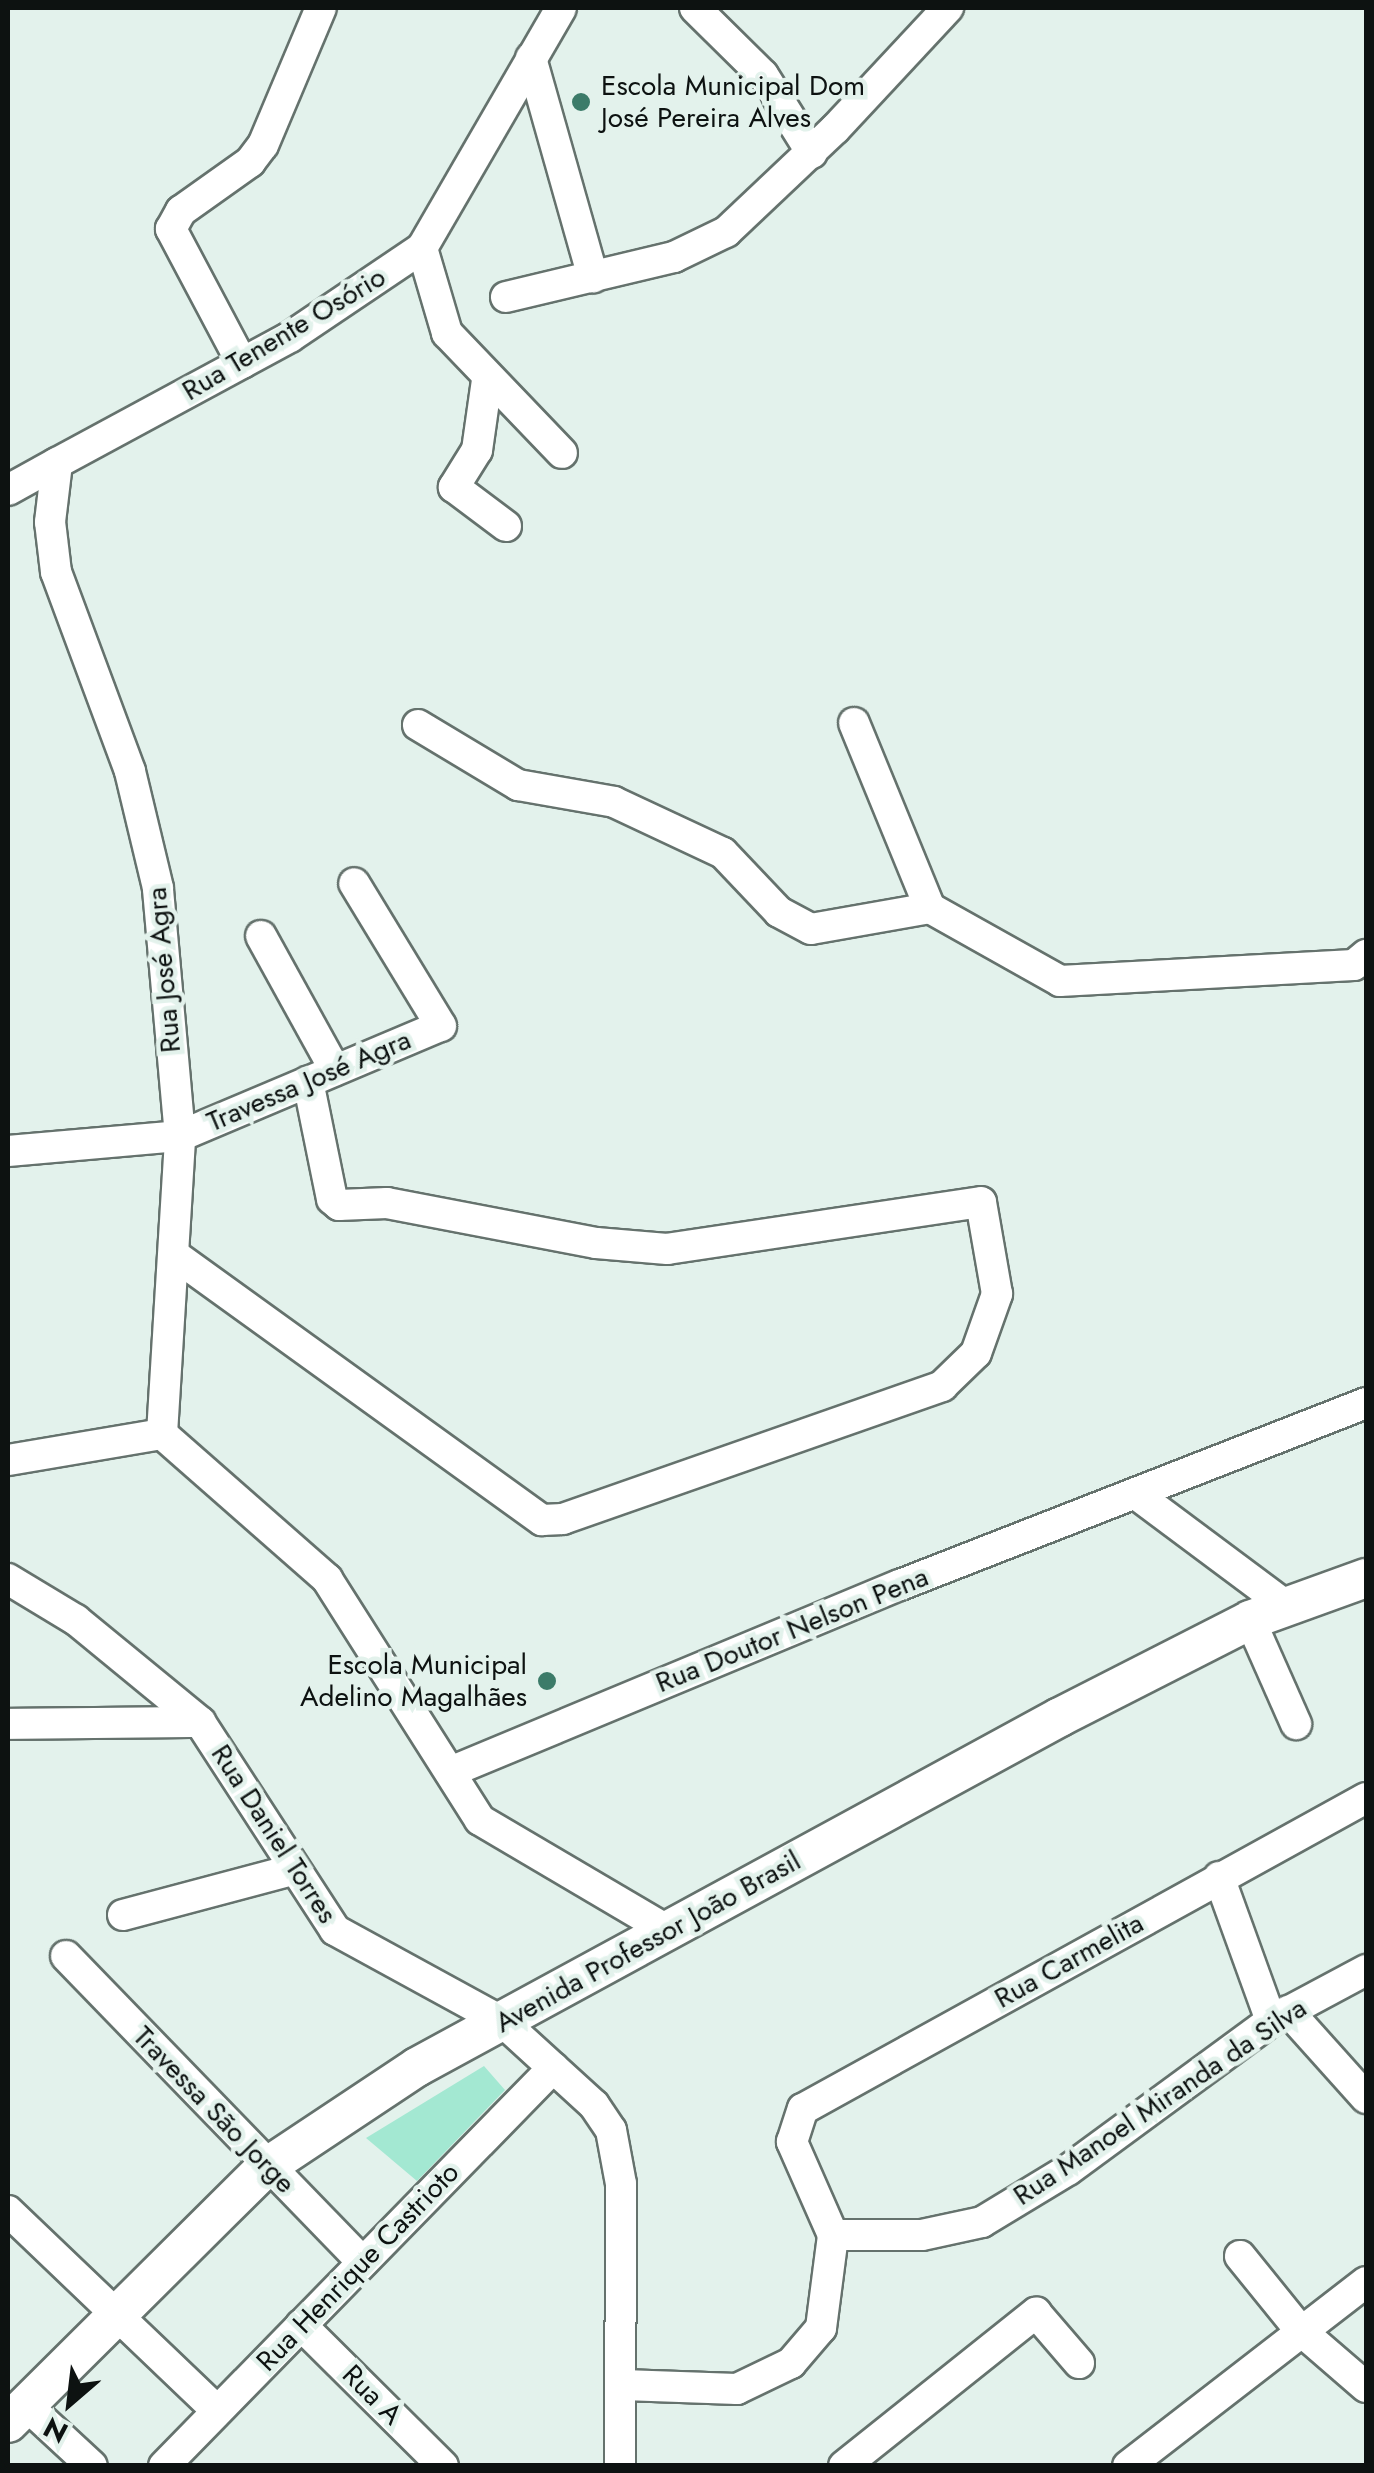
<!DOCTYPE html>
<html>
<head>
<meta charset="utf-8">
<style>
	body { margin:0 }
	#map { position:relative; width:1374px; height:2473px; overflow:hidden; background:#e3f2ec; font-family:Jost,sans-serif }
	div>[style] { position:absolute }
	.building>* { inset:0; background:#a3e8d2 }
	.roads { filter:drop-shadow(2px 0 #65726d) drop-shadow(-2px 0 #65726d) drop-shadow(0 2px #65726d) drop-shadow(0 -2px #65726d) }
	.minor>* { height:30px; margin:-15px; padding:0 15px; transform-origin:15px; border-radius:15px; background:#fff }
	.major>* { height:38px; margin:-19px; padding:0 19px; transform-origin:19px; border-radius:19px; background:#fff }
	.dots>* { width:28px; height:28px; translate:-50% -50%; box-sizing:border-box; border:5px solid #e3f2ec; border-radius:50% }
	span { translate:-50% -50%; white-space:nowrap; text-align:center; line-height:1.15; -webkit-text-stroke:9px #e3f2ec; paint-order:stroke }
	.poi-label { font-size:28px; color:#0d1211 }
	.left { translate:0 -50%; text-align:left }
	.right { translate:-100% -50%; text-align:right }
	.street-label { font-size:28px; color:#0d1211 }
	.frame { position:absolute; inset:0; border:10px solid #0d1211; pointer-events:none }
	.north { position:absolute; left:20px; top:2353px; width:100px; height:100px; -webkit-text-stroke:8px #e3f2ec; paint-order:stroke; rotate:208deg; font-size:28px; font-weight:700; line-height:40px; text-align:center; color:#0d1211 }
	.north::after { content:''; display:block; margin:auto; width:35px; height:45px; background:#0d1211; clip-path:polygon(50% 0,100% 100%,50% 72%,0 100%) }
</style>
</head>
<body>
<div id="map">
	<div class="building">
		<i style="clip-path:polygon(484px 2066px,505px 2090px,417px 2181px,366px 2138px)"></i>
	</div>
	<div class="roads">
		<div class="minor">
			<i style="left:695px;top:8px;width:95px;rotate:44.6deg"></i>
			<i style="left:763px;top:75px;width:92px;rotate:57.9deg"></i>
			<i style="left:531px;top:58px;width:228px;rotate:74.2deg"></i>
			<i style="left:422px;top:248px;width:89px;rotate:73.6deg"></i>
			<i style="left:447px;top:333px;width:166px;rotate:46.2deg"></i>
			<i style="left:506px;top:297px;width:173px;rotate:-13.4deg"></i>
			<i style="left:674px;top:257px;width:58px;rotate:-25.7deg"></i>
			<i style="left:726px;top:232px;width:150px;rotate:-43.4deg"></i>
			<i style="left:835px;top:129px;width:166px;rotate:-47deg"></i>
			<i style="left:242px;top:363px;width:152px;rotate:-117.9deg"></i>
			<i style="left:171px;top:229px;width:21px;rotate:-61deg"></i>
			<i style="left:181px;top:211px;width:85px;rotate:-35.4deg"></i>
			<i style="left:250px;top:162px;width:21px;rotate:-53deg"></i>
			<i style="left:263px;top:145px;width:149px;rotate:-67.1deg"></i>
			<i style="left:487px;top:380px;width:71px;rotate:98.1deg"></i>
			<i style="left:477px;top:450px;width:44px;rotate:121.9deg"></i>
			<i style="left:454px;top:487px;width:65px;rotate:36.9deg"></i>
			<i style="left:8px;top:490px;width:56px;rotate:-28.9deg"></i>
			<i style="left:854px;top:723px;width:200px;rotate:67.7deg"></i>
			<i style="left:418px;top:725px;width:117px;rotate:31deg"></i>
			<i style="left:518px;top:785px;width:97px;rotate:10deg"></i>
			<i style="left:614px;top:802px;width:120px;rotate:25.1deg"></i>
			<i style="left:723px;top:853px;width:81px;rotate:46.5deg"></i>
			<i style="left:779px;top:912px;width:36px;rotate:28deg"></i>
			<i style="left:811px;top:929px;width:121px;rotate:-10deg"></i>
			<i style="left:930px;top:908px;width:149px;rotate:29.3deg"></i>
			<i style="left:1060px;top:981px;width:294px;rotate:-3.1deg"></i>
			<i style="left:1354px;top:965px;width:16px;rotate:-40deg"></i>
			<i style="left:261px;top:936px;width:153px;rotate:61.1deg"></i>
			<i style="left:8px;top:1151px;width:173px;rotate:-5deg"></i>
			<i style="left:180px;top:1136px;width:283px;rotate:-22.9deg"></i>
			<i style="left:441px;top:1026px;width:167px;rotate:-121.3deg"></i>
			<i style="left:177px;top:1257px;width:450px;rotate:35.8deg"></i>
			<i style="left:542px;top:1520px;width:21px;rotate:-3deg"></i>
			<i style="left:563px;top:1519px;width:402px;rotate:-19.3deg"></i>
			<i style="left:942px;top:1386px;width:47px;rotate:-44.1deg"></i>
			<i style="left:976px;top:1353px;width:63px;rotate:-70.4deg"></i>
			<i style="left:997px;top:1294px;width:93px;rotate:-99.9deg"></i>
			<i style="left:981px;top:1202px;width:317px;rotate:171.5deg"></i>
			<i style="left:667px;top:1249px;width:71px;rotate:-175.2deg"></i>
			<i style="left:596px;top:1243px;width:213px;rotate:-169.2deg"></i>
			<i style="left:387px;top:1203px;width:48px;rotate:177.6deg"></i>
			<i style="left:339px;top:1205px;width:9px;rotate:-139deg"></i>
			<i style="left:332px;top:1199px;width:120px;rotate:-101.5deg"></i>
			<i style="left:162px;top:1434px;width:299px;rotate:-86.5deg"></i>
			<i style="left:180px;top:1136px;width:249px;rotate:-95.1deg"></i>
			<i style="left:158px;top:888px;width:120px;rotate:-103.5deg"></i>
			<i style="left:130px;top:771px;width:212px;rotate:-110.4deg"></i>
			<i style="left:56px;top:572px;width:50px;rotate:-96.8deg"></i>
			<i style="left:50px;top:522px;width:59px;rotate:-83.2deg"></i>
			<i style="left:57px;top:463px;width:265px;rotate:-28.4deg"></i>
			<i style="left:290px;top:337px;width:159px;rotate:-34deg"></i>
			<i style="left:422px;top:248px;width:277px;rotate:-59.9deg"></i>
			<i style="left:162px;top:1434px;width:220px;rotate:41.3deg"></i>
			<i style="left:327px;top:1579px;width:285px;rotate:57.6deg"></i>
			<i style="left:480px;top:1820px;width:215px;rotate:30.5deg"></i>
			<i style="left:8px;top:1460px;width:156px;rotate:-9.6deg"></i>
			<i style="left:1136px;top:1494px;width:187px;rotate:36.7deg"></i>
			<i style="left:8px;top:1579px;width:79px;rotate:31.1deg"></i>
			<i style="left:76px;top:1620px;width:161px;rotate:39.4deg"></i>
			<i style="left:200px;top:1722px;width:248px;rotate:57deg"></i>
			<i style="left:335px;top:1930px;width:192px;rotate:28.7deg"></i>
			<i style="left:503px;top:2022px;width:123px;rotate:42.4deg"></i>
			<i style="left:594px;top:2105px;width:30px;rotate:56deg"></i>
			<i style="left:611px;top:2130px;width:55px;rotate:79.5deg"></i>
			<i style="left:621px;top:2184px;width:282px;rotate:90.2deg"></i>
			<i style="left:1250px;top:1620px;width:114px;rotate:66.1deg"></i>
			<i style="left:8px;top:1724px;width:192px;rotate:-0.6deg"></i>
			<i style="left:450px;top:1772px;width:487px;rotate:-22.6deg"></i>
			<i style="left:900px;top:1585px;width:500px;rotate:-21.33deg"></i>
			<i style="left:1219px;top:1877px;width:153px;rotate:70.1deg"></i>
			<i style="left:123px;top:1915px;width:175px;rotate:-14.9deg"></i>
			<i style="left:66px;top:1956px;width:426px;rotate:45.9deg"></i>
			<i style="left:1288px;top:2011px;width:117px;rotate:48.1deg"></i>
			<i style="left:8px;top:2211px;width:289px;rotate:43.7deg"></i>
			<i style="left:833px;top:2235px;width:89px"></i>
			<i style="left:922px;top:2235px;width:61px;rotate:-12.2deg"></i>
			<i style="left:982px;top:2222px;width:100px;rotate:-31.2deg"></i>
			<i style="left:1068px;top:2170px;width:252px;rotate:-36.3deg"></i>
			<i style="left:1271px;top:2021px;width:108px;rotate:-28.2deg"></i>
			<i style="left:1240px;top:2256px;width:95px;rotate:51deg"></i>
			<i style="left:1300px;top:2330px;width:87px;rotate:40.8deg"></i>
			<i style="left:301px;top:2325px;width:200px;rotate:44.8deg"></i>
			<i style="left:623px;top:2385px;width:114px;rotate:2deg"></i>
			<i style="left:737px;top:2389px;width:60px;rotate:-25.7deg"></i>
			<i style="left:791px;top:2363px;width:46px;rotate:-49.4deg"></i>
			<i style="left:821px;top:2328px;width:94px;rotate:-82.6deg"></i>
			<i style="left:833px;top:2235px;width:102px;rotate:-113.8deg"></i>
			<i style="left:792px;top:2142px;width:35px;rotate:-72deg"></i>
			<i style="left:803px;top:2109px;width:643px;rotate:-28.92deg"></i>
			<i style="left:25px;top:2404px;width:91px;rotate:42.8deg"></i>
			<i style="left:164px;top:2466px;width:557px;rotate:-45.66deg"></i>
			<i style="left:844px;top:2466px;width:246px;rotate:-38.6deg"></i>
			<i style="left:1036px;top:2313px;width:66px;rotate:49.3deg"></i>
			<i style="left:1128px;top:2466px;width:301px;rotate:-37.7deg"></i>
		</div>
		<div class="major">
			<i style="left:8px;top:2423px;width:362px;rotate:-44.8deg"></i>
			<i style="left:265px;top:2168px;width:182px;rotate:-33.6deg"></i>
			<i style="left:417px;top:2067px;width:732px;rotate:-28.56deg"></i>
			<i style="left:1060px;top:1717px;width:213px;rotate:-27deg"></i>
			<i style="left:1250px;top:1620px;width:123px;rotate:-19.9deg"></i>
		</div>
	</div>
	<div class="dots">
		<i style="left:581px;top:102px;background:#3c7b69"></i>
		<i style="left:547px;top:1681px;background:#3c7b69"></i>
	</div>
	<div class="poi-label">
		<span class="left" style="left:601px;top:102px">Escola Municipal Dom<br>José Pereira Alves</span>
		<span class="right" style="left:527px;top:1681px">Escola Municipal<br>Adelino Magalhães</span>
	</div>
	<div class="street-label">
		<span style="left:284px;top:334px;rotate:-31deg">Rua Tenente Osório</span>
		<span style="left:164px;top:970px;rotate:-95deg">Rua José Agra</span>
		<span style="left:309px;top:1081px;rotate:-23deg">Travessa José Agra</span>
		<span style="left:792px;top:1630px;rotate:-22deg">Rua Doutor Nelson Pena</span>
		<span style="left:274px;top:1834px;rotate:57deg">Rua Daniel Torres</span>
		<span style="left:648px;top:1942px;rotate:-29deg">Avenida Professor João Brasil</span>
		<span style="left:1069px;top:1961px;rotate:-29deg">Rua Carmelita</span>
		<span style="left:1160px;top:2102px;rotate:-34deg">Rua Manoel Miranda da Silva</span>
		<span style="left:214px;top:2110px;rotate:46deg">Travessa São Jorge</span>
		<span style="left:358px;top:2267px;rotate:-46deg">Rua Henrique Castrioto</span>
		<span style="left:372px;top:2395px;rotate:45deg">Rua A</span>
	</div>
	<div class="frame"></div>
	<div class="north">N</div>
</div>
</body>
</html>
